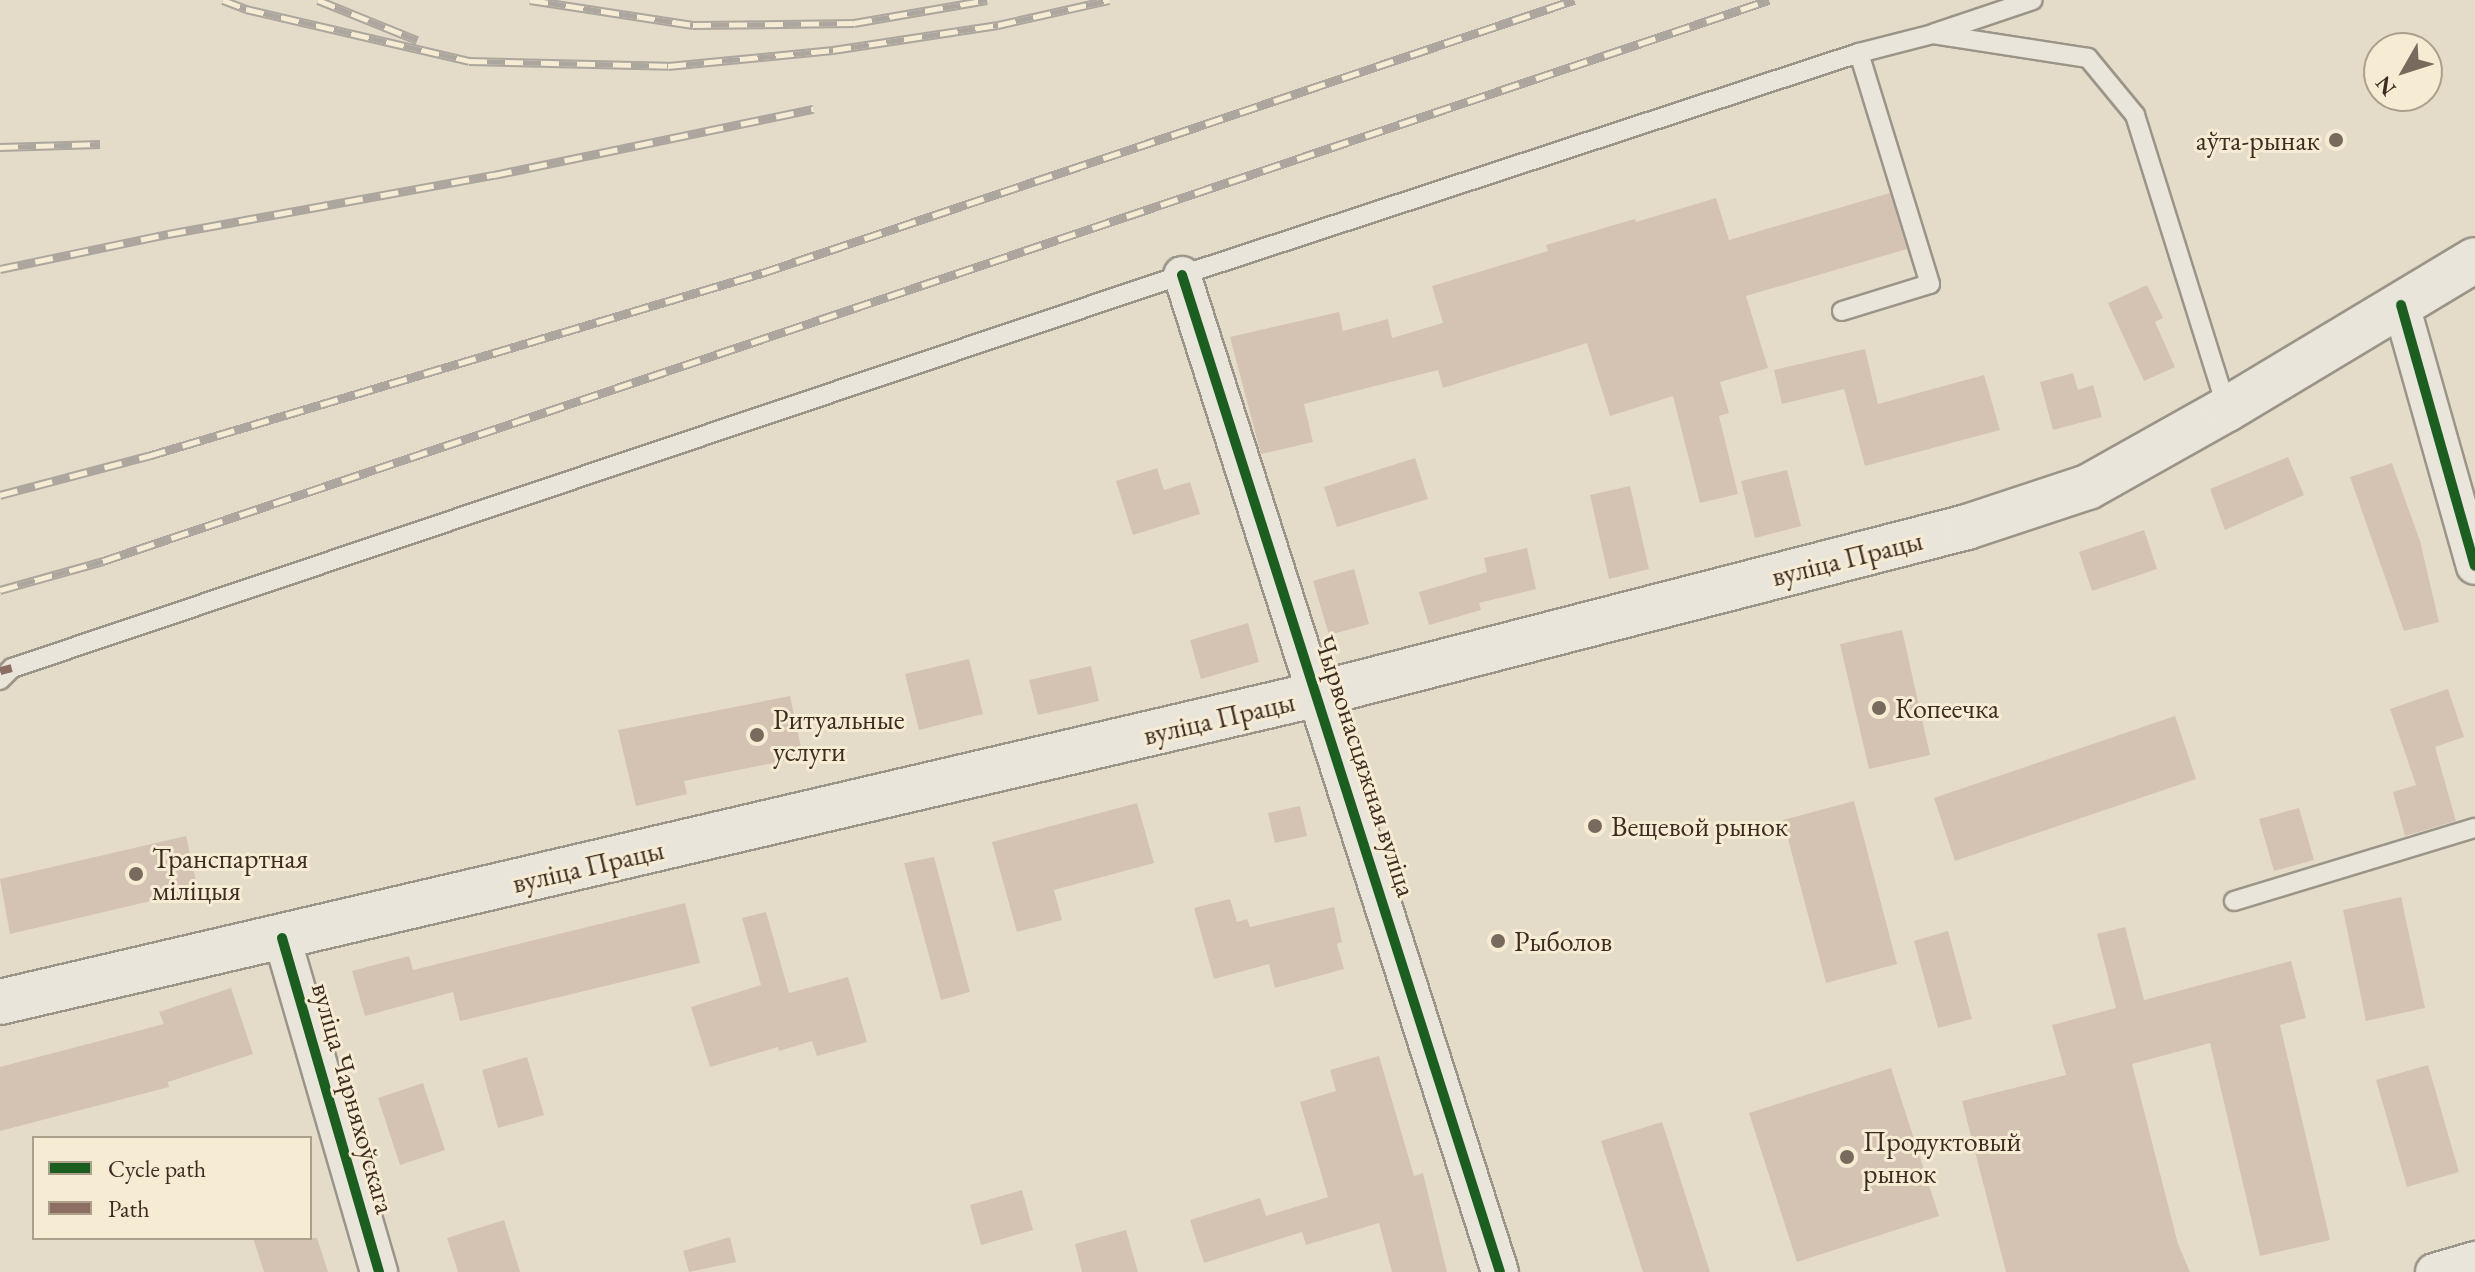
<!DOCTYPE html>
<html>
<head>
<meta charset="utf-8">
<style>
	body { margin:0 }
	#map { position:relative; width:2475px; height:1272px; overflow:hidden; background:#e4dcc8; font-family:"EB Garamond",serif }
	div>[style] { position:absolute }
	.building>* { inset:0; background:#d4c3b3 }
	.roads { filter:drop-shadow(2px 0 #9b9488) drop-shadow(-2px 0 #9b9488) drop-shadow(0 2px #9b9488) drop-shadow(0 -2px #9b9488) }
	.service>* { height:18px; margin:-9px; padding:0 9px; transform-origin:9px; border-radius:9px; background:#eae5db }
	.minor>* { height:36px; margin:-18px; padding:0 18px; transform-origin:18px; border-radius:18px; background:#eae5db }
	.secondary>* { height:44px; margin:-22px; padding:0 22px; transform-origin:22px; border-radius:22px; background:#eae5db }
	.rail>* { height:9px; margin-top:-4.5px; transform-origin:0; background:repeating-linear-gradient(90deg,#f6ebd3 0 18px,#aca69e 0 36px); box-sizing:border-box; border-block:2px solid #aca69e }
	.quiet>* { height:8px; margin-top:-4px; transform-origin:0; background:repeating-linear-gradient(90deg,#8d6e63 0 16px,transparent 0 24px) }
	.cycleway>* { height:10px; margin:-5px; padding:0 5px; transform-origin:5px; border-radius:5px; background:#1b5e20 }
	.dots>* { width:22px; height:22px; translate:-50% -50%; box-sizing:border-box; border:4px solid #f6ebd3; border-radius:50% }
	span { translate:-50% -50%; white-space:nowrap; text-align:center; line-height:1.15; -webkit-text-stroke:6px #f6ebd3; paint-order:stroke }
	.poi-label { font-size:28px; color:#3e2c22 }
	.right { translate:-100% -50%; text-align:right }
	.left { translate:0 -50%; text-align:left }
	.street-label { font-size:28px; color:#3e2c22 }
	.legend { position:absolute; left:32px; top:1136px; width:280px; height:104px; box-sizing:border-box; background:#f6ebd3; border:2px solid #ac9f8c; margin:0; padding:10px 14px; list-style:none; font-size:24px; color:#3e2c22 }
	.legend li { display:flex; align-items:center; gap:16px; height:40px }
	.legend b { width:40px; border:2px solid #ac9f8c }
	.north { position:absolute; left:2363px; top:32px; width:80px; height:80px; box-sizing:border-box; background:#f6ebd3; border:2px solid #ac9f8c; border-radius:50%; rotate:231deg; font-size:22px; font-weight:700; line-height:32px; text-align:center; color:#3e2c22 }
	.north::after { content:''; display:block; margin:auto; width:28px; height:36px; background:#786a5c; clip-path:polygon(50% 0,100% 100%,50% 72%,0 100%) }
</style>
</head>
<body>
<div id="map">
	<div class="building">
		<i style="clip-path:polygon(1890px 193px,1907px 249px,1746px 296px,1768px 368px,1720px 382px,1729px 413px,1719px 416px,1738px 494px,1700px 503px,1673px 396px,1610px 416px,1587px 343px,1443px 388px,1438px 370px,1304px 404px,1313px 442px,1261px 454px,1230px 337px,1339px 312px,1343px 331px,1388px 319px,1392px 338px,1443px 323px,1432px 286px,1548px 251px,1546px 245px,1635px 219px,1636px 222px,1716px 198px,1729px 240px)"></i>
		<i style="clip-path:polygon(2147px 285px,2163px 318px,2155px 322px,2175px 367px,2144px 381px,2108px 303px)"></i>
		<i style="clip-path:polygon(1865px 349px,1878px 404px,1984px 375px,2000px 430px,1865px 466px,1844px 389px,1782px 404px,1774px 370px)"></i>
		<i style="clip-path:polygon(2073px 373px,2078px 390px,2093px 385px,2102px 417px,2053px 430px,2040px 382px)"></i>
		<i style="clip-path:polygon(2288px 457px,2304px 495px,2225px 530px,2210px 489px)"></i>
		<i style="clip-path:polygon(1415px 458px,1428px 499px,1337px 527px,1324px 487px)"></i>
		<i style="clip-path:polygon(2392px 463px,2420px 541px,2439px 622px,2404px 631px,2350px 477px)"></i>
		<i style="clip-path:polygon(1157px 468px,1164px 490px,1190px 482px,1200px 514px,1133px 535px,1116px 481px)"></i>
		<i style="clip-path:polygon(1787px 470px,1801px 526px,1755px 538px,1741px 481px)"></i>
		<i style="clip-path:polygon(1630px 486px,1649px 569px,1609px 579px,1590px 495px)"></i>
		<i style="clip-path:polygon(2144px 530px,2157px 569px,2092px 591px,2079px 552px)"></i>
		<i style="clip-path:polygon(1527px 548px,1536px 589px,1479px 603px,1481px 610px,1429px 625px,1419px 592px,1487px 572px,1484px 558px)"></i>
		<i style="clip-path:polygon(1354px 569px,1369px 624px,1329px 635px,1313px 581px)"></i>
		<i style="clip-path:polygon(1248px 623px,1259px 662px,1201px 679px,1190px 640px)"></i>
		<i style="clip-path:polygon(1902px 630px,1930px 755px,1869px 769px,1840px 644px)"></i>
		<i style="clip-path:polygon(969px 659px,983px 714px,919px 730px,905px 674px)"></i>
		<i style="clip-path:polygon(1091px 666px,1099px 701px,1038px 715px,1029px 680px)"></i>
		<i style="clip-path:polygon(2448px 689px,2464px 737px,2435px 747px,2456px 821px,2405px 836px,2393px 792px,2416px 785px,2390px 709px)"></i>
		<i style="clip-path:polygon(790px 696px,803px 757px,684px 781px,687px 794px,636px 806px,618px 730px)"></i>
		<i style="clip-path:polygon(2175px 716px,2196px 779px,1955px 861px,1934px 798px)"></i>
		<i style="clip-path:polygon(1854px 801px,1897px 964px,1826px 983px,1783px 820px)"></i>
		<i style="clip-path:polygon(1137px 803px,1154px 863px,1054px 890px,1062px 920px,1017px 932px,992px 842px)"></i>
		<i style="clip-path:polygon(1300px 806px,1307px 836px,1275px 843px,1268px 813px)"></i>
		<i style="clip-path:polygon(2299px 808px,2314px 860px,2274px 871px,2259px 819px)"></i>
		<i style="clip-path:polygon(186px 836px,198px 890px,10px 934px,0 879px)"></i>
		<i style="clip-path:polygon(934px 857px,970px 992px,941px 1000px,904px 863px)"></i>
		<i style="clip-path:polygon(2401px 897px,2425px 1008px,2366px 1021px,2343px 910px)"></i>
		<i style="clip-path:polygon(1230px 899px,1237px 922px,1247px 919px,1250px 927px,1334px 907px,1342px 942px,1337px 944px,1344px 969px,1275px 988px,1269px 964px,1214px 979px,1194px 908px)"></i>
		<i style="clip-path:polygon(685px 903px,700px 963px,460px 1021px,453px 992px,365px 1016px,352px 971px,409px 956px,413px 970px)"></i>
		<i style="clip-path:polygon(766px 912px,789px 993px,848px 977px,867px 1042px,817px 1056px,812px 1041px,779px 1051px,778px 1047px,710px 1067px,691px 1007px,761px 985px,742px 918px)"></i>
		<i style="clip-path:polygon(2125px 927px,2144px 1000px,2291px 961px,2306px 1018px,2280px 1025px,2330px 1240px,2260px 1256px,2210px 1043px,2132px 1064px,2178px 1244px,2190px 1272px,2006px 1272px,1962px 1101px,2066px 1075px,2052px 1025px,2116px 1008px,2097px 934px)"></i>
		<i style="clip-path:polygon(1948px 931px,1972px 1019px,1938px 1028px,1914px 941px)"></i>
		<i style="clip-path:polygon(231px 988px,253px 1054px,168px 1082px,169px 1087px,0 1131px,0 1067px,164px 1024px,159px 1012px)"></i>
		<i style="clip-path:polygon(1379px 1056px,1414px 1176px,1423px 1173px,1447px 1272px,1392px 1272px,1379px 1223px,1306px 1245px,1302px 1232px,1204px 1263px,1190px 1220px,1260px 1198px,1266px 1216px,1328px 1197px,1300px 1102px,1336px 1091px,1330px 1070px)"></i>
		<i style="clip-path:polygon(527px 1057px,544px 1115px,498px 1128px,482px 1070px)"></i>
		<i style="clip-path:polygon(2428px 1065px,2459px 1172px,2407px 1187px,2376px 1080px)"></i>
		<i style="clip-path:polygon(1891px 1068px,1939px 1216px,1797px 1262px,1749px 1113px)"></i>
		<i style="clip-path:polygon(423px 1083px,445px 1150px,400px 1165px,378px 1098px)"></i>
		<i style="clip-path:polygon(1662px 1122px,1710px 1272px,1643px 1272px,1601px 1141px)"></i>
		<i style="clip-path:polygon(1022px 1190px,1033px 1230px,981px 1245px,970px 1205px)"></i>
		<i style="clip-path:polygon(504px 1220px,520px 1272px,458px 1272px,447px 1238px)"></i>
		<i style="clip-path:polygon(1126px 1230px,1138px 1272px,1082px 1272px,1075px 1244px)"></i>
		<i style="clip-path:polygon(730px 1237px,736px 1262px,689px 1272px,683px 1251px)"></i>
		<i style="clip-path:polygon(253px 1238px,317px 1238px,328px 1272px,264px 1272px)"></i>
	</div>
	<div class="roads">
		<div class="service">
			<i style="left:1935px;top:33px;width:103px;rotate:-18.6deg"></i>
			<i style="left:1842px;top:311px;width:92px;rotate:-17.1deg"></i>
			<i style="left:1930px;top:284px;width:242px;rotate:-107.1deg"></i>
			<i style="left:0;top:680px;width:17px;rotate:-45deg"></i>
			<i style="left:12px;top:668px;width:1234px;rotate:-18.57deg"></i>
			<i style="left:1182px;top:275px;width:712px;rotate:-18.16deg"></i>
			<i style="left:1859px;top:53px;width:76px;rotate:-14.4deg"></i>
			<i style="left:1933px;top:34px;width:157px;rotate:8.8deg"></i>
			<i style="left:2088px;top:58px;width:74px;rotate:50.5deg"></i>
			<i style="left:2135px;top:115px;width:308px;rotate:72.6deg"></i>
			<i style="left:2234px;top:901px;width:252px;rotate:-16.9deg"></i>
		</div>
		<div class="minor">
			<i style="left:1182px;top:275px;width:1046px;rotate:72.31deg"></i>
			<i style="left:2401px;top:305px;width:271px;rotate:74.2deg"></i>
			<i style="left:282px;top:938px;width:348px;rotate:73.8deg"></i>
			<i style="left:2434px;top:1272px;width:43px;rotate:-16.3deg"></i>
		</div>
		<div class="secondary">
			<i style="left:0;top:1002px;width:1354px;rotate:-13.15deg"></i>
			<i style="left:1318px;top:694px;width:670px;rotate:-14.43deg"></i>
			<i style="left:1967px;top:527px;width:127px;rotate:-18.3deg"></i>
			<i style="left:2088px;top:487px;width:159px;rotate:-29.3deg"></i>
			<i style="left:2227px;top:409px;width:289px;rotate:-31deg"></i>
		</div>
	</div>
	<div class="rail">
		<i style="left:223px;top:0;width:25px;rotate:21deg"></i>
		<i style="left:246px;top:9px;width:229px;rotate:13.1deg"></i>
		<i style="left:469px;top:61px;width:199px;rotate:1.4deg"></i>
		<i style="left:668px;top:66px;width:166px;rotate:-5.5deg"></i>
		<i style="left:833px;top:50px;width:167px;rotate:-8.6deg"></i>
		<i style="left:998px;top:25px;width:114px;rotate:-12.7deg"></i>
		<i style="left:318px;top:0;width:107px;rotate:22deg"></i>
		<i style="left:530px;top:0;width:165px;rotate:8.7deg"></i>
		<i style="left:693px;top:25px;width:161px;rotate:-0.7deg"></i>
		<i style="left:854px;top:23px;width:135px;rotate:-9.8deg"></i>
		<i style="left:0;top:147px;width:100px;rotate:-1.7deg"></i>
		<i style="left:0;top:269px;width:172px;rotate:-11.8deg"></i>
		<i style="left:168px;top:234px;width:331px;rotate:-10.3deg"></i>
		<i style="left:494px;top:175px;width:326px;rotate:-11.7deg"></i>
		<i style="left:0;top:495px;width:153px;rotate:-14.8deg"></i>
		<i style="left:148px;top:456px;width:641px;rotate:-16.6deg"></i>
		<i style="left:762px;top:273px;width:857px;rotate:-18.58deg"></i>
		<i style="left:0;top:590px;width:107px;rotate:-15.7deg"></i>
		<i style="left:103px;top:561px;width:1758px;rotate:-18.61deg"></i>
	</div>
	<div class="quiet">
		<i style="left:0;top:671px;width:12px;rotate:-14deg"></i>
	</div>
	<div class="cycleway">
		<i style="left:1182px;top:275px;width:1046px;rotate:72.31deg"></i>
		<i style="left:2401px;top:305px;width:271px;rotate:74.2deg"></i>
		<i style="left:282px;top:938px;width:348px;rotate:73.8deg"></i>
	</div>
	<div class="dots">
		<i style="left:2336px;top:140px;background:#786a5c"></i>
		<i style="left:1879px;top:708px;background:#786a5c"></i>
		<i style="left:757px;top:735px;background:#786a5c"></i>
		<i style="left:1595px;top:826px;background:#786a5c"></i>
		<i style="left:136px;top:874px;background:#786a5c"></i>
		<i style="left:1498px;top:941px;background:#786a5c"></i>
		<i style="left:1847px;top:1157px;background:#786a5c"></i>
	</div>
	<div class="poi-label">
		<span class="right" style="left:2320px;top:140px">аўта-рынак</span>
		<span class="left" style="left:1895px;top:708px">Копеечка</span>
		<span class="left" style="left:773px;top:735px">Ритуальные<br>услуги</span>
		<span class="left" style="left:1611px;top:826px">Вещевой рынок</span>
		<span class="left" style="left:152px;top:874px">Транспартная<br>міліцыя</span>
		<span class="left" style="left:1514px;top:941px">Рыболов</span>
		<span class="left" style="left:1863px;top:1157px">Продуктовый<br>рынок</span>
	</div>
	<div class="street-label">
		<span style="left:1847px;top:558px;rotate:-14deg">вуліца Працы</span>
		<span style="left:1219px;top:718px;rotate:-13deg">вуліца Працы</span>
		<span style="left:1366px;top:766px;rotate:72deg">Чырвонасцяжная вуліца</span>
		<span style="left:588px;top:866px;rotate:-13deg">вуліца Працы</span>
		<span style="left:354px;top:1098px;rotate:74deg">вуліца Чарняхоўскага</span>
	</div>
	<ul class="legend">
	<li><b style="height:10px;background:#1b5e20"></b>Cycle path</li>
	<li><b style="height:10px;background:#8d6e63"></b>Path</li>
	</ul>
	<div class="north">N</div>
</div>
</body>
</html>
